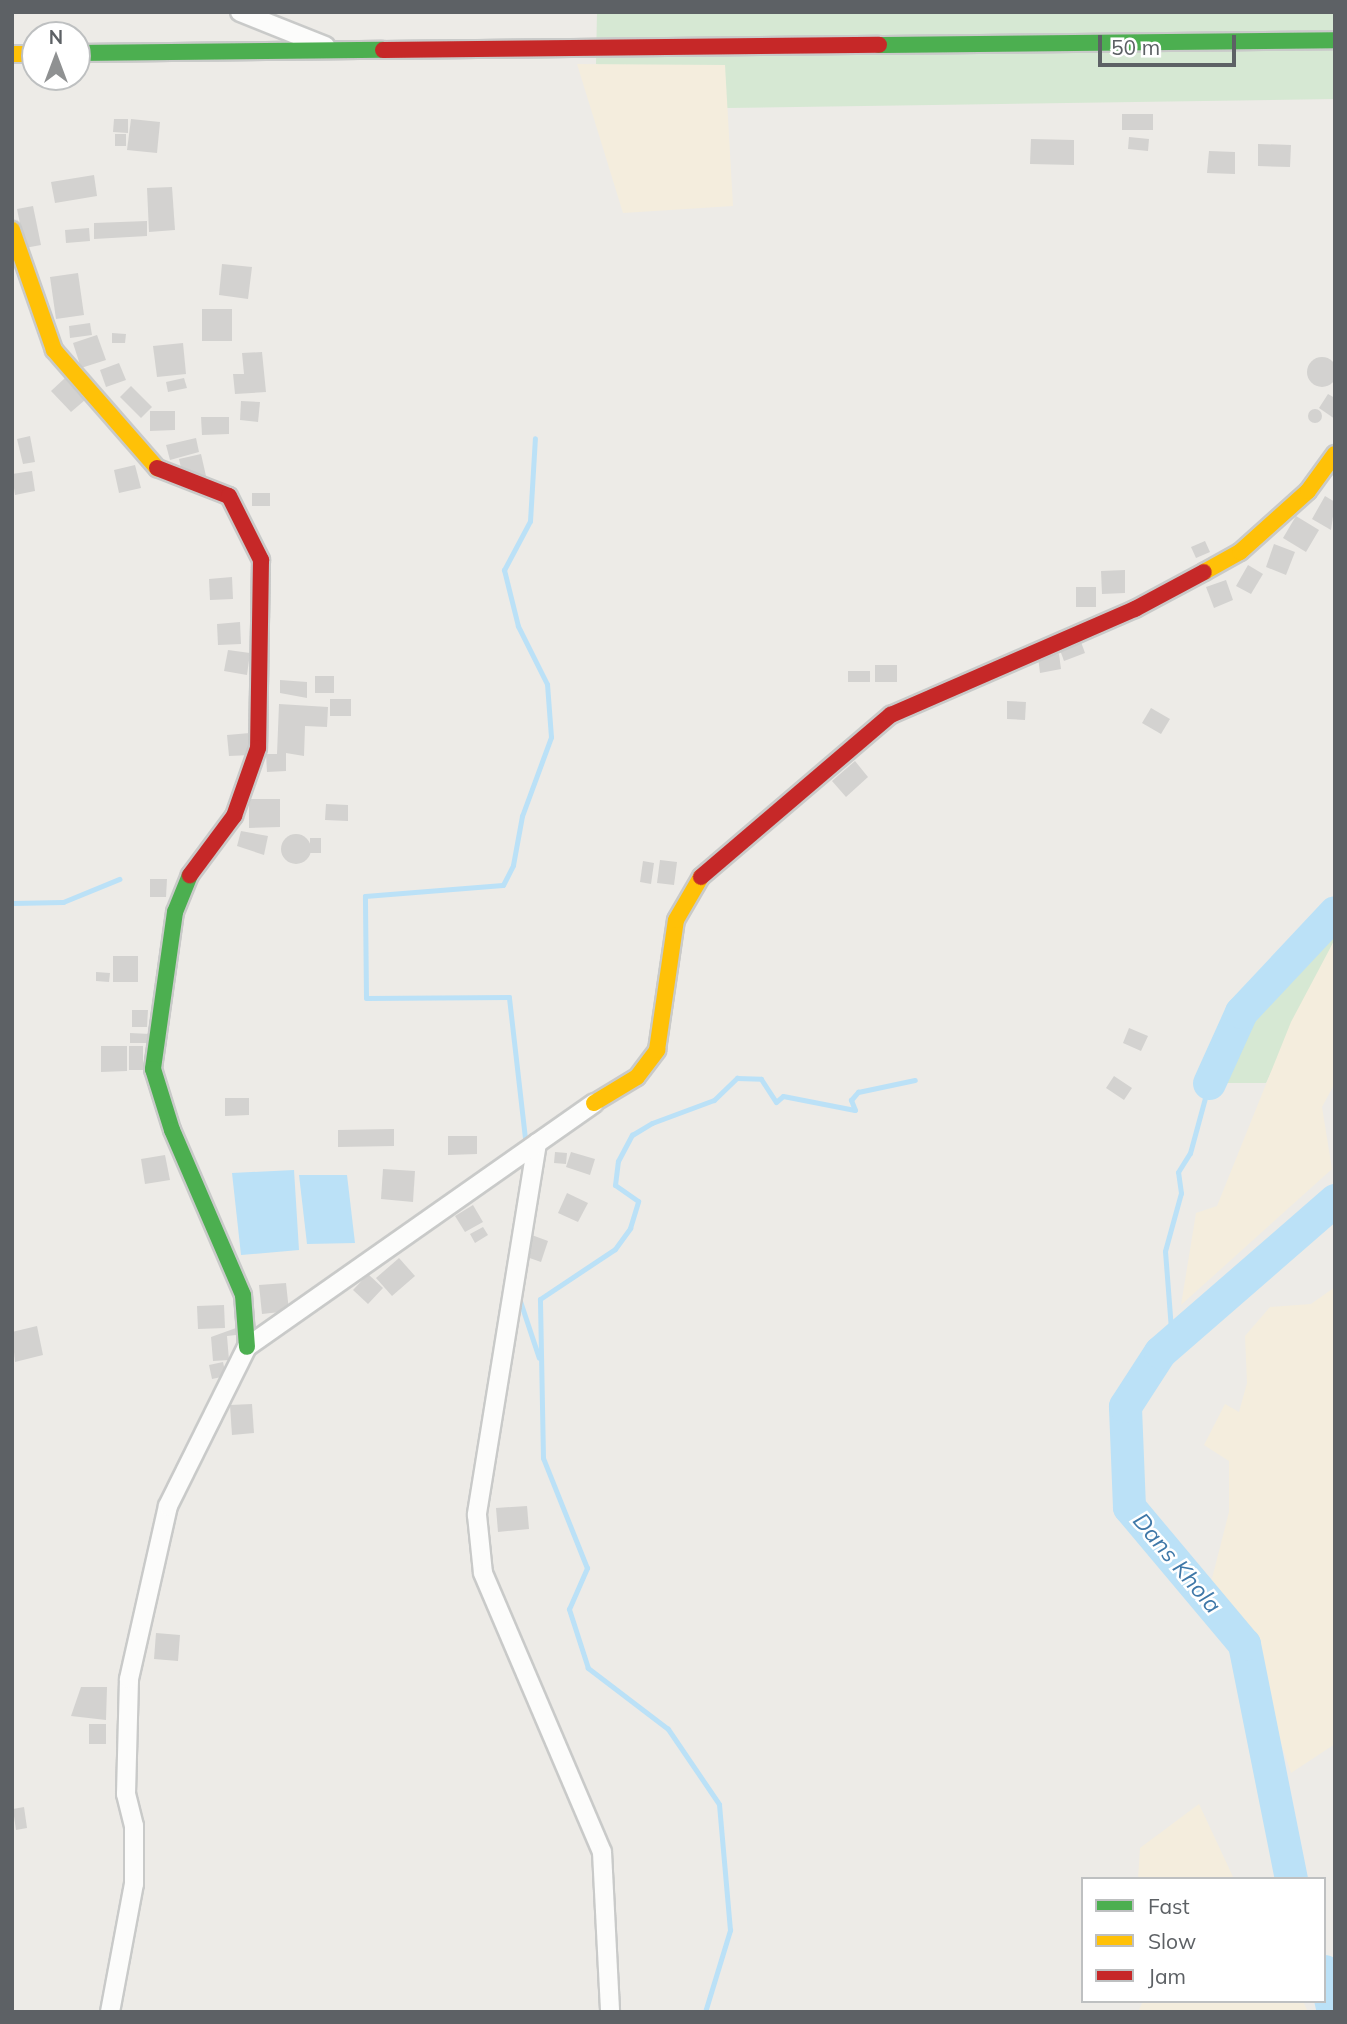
<!DOCTYPE html>
<html>
<head>
<meta charset="utf-8">
<style>
	body { margin:0 }
	#map { position:relative; width:1347px; height:2024px; overflow:hidden; background:#edebe7; font-family:Mulish,sans-serif }
	div>[style] { position:absolute }
	.green>* { inset:0; background:#d6e8d3 }
	.sand>* { inset:0; background:#f4eddd }
	.water>* { inset:0; background:#bbe1f7 }
	.stream>* { height:5px; margin:-2.5px; padding:0 2.5px; transform-origin:2.5px; border-radius:2.5px; background:#bbe1f7 }
	.river>* { height:33px; margin:-16.5px; padding:0 16.5px; transform-origin:16.5px; border-radius:16.5px; background:#bbe1f7 }
	.building>* { inset:0; background:#d3d2d0 }
	.round { border-radius:50% }
	.roads { filter:drop-shadow(2px 0 #c9cac9) drop-shadow(-2px 0 #c9cac9) drop-shadow(0 2px #c9cac9) drop-shadow(0 -2px #c9cac9) }
	.street>* { height:18px; margin:-9px; padding:0 9px; transform-origin:9px; border-radius:9px; background:#fcfcfb }
	.fast>* { height:16px; margin:-8px; padding:0 8px; transform-origin:8px; border-radius:8px; background:#4caf50 }
	.slow>* { height:16px; margin:-8px; padding:0 8px; transform-origin:8px; border-radius:8px; background:#ffc107 }
	.jam>* { height:16px; margin:-8px; padding:0 8px; transform-origin:8px; border-radius:8px; background:#c62828 }
	span { translate:-50% -50%; white-space:nowrap; text-align:center; line-height:1.15; -webkit-text-stroke:5px #fff; paint-order:stroke }
	.water-label { font-size:23px; color:#3f78a8; font-style:italic }
	.frame { position:absolute; inset:0; border:14px solid #5d6165; pointer-events:none }
	.legend { position:absolute; left:1081px; top:1877px; width:245px; height:126px; box-sizing:border-box; background:#fff; border:2px solid #bec0c1; margin:0; padding:9px 12px; list-style:none; font-size:21px; color:#5d6165 }
	.legend li { display:flex; align-items:center; gap:14px; height:35px }
	.legend b { width:35px; border:2px solid #bec0c1 }
	.north { position:absolute; left:21px; top:21px; width:70px; height:70px; box-sizing:border-box; background:#fff; border:2px solid #bec0c1; border-radius:50%; rotate:0deg; font-size:19px; font-weight:700; line-height:28px; text-align:center; color:#5d6165 }
	.north::after { content:''; display:block; margin:auto; width:24px; height:32px; background:#8f9192; clip-path:polygon(50% 0,100% 100%,50% 72%,0 100%) }
	.scale { position:absolute; left:1098px; top:35px; width:138px; height:32px; box-sizing:border-box; border:4px solid #5d6165; border-top:0; padding-left:9px; font-size:21px; line-height:24px; white-space:nowrap; color:#5d6165; -webkit-text-stroke:5px #fff; paint-order:stroke }
</style>
</head>
<body>
<div id="map">
	<div class="green">
		<i style="clip-path:polygon(597px 12px,1335px 12px,1335px 99px,727px 108px,596px 64px)"></i>
		<i style="clip-path:polygon(1335px 912px,1335px 939px,1266px 1083px,1209px 1083px,1241px 1012px)"></i>
	</div>
	<div class="sand">
		<i style="clip-path:polygon(577px 64px,725px 65px,733px 206px,623px 213px)"></i>
		<i style="clip-path:polygon(1335px 939px,1335px 1083px,1322px 1107px,1332px 1169px,1181px 1305px,1196px 1213px,1217px 1206px,1291px 1022px)"></i>
		<i style="clip-path:polygon(1335px 1287px,1335px 1744px,1291px 1773px,1246px 1639px,1208px 1594px,1229px 1512px,1229px 1461px,1204px 1445px,1225px 1404px,1239px 1412px,1247px 1383px,1245px 1336px,1270px 1307px,1311px 1304px)"></i>
		<i style="clip-path:polygon(1199px 1804px,1234px 1879px,1138px 1879px,1140px 1848px)"></i>
		<i style="clip-path:polygon(1143px 2001px,1303px 2001px,1308px 2012px,1138px 2012px)"></i>
	</div>
	<div class="water">
		<i style="clip-path:polygon(294px 1170px,299px 1250px,241px 1255px,232px 1173px)"></i>
		<i style="clip-path:polygon(299px 1175px,347px 1175px,355px 1243px,307px 1244px)"></i>
	</div>
	<div class="stream">
		<i style="left:12px;top:903px;width:51px;rotate:-1.1deg"></i>
		<i style="left:63px;top:902px;width:61px;rotate:-22.3deg"></i>
		<i style="left:526px;top:1147px;width:151px;rotate:-96.5deg"></i>
		<i style="left:509px;top:997px;width:143px;rotate:179.6deg"></i>
		<i style="left:366px;top:998px;width:102px;rotate:-90.6deg"></i>
		<i style="left:365px;top:896px;width:138px;rotate:-4.6deg"></i>
		<i style="left:503px;top:885px;width:22px;rotate:-63deg"></i>
		<i style="left:513px;top:865px;width:50px;rotate:-79.6deg"></i>
		<i style="left:522px;top:816px;width:84px;rotate:-69.8deg"></i>
		<i style="left:551px;top:737px;width:53px;rotate:-94.3deg"></i>
		<i style="left:547px;top:684px;width:65px;rotate:-116.6deg"></i>
		<i style="left:518px;top:626px;width:58px;rotate:-104deg"></i>
		<i style="left:504px;top:570px;width:55px;rotate:-62deg"></i>
		<i style="left:530px;top:521px;width:83px;rotate:-86.6deg"></i>
		<i style="left:518px;top:1295px;width:66px;rotate:71.6deg"></i>
		<i style="left:1172px;top:1342px;width:91px;rotate:-94.4deg"></i>
		<i style="left:1165px;top:1251px;width:60px;rotate:-74.6deg"></i>
		<i style="left:1181px;top:1193px;width:21px;rotate:-98deg"></i>
		<i style="left:1178px;top:1172px;width:22px;rotate:-58deg"></i>
		<i style="left:1190px;top:1153px;width:73px;rotate:-74.8deg"></i>
		<i style="left:705px;top:2012px;width:86px;rotate:-73deg"></i>
		<i style="left:730px;top:1930px;width:126px;rotate:-95deg"></i>
		<i style="left:719px;top:1804px;width:91px;rotate:-124.2deg"></i>
		<i style="left:668px;top:1729px;width:101px;rotate:-142.7deg"></i>
		<i style="left:588px;top:1668px;width:62px;rotate:-107.9deg"></i>
		<i style="left:569px;top:1609px;width:45px;rotate:-66.3deg"></i>
		<i style="left:587px;top:1568px;width:118px;rotate:-111.8deg"></i>
		<i style="left:543px;top:1458px;width:159px;rotate:-91.1deg"></i>
		<i style="left:540px;top:1299px;width:90px;rotate:-33.7deg"></i>
		<i style="left:615px;top:1249px;width:26px;rotate:-54deg"></i>
		<i style="left:630px;top:1228px;width:28px;rotate:-73deg"></i>
		<i style="left:638px;top:1201px;width:28px;rotate:-145deg"></i>
		<i style="left:615px;top:1185px;width:24px;rotate:-83deg"></i>
		<i style="left:618px;top:1161px;width:30px;rotate:-62deg"></i>
		<i style="left:632px;top:1135px;width:23px;rotate:-31deg"></i>
		<i style="left:652px;top:1123px;width:66px;rotate:-20.4deg"></i>
		<i style="left:714px;top:1100px;width:32px;rotate:-44deg"></i>
		<i style="left:737px;top:1078px;width:24px;rotate:2deg"></i>
		<i style="left:761px;top:1079px;width:27px;rotate:57deg"></i>
		<i style="left:776px;top:1102px;width:9px;rotate:-41deg"></i>
		<i style="left:783px;top:1096px;width:73px;rotate:11deg"></i>
		<i style="left:855px;top:1110px;width:11px;rotate:-112deg"></i>
		<i style="left:851px;top:1100px;width:11px;rotate:-49deg"></i>
		<i style="left:858px;top:1092px;width:58px;rotate:-11.9deg"></i>
	</div>
	<div class="river">
		<i style="left:1209px;top:1083px;width:78px;rotate:-65.7deg"></i>
		<i style="left:1241px;top:1012px;width:137px;rotate:-46.8deg"></i>
		<i style="left:1291px;top:1879px;width:240px;rotate:-101.3deg"></i>
		<i style="left:1244px;top:1644px;width:179px;rotate:-130deg"></i>
		<i style="left:1129px;top:1507px;width:101px;rotate:-92.3deg"></i>
		<i style="left:1125px;top:1406px;width:64px;rotate:-57.1deg"></i>
		<i style="left:1160px;top:1352px;width:232px;rotate:-41deg"></i>
		<i style="left:1324px;top:1971px;width:42px;rotate:77.6deg"></i>
	</div>
	<div class="building">
		<i style="clip-path:polygon(1122px 114px,1153px 114px,1153px 130px,1122px 130px)"></i>
		<i style="clip-path:polygon(114px 119px,128px 119px,128px 133px,113px 132px)"></i>
		<i style="clip-path:polygon(131px 119px,160px 122px,157px 153px,127px 150px)"></i>
		<i style="clip-path:polygon(115px 134px,126px 134px,126px 146px,115px 146px)"></i>
		<i style="clip-path:polygon(1129px 137px,1149px 139px,1148px 151px,1128px 149px)"></i>
		<i style="clip-path:polygon(1031px 139px,1074px 140px,1074px 165px,1030px 164px)"></i>
		<i style="clip-path:polygon(1258px 144px,1291px 145px,1290px 167px,1258px 166px)"></i>
		<i style="clip-path:polygon(1209px 151px,1235px 152px,1235px 174px,1207px 173px)"></i>
		<i style="clip-path:polygon(94px 175px,97px 196px,55px 203px,51px 182px)"></i>
		<i style="clip-path:polygon(172px 187px,175px 230px,149px 232px,147px 188px)"></i>
		<i style="clip-path:polygon(33px 206px,41px 245px,25px 248px,17px 209px)"></i>
		<i style="clip-path:polygon(147px 221px,147px 236px,94px 239px,94px 223px)"></i>
		<i style="clip-path:polygon(89px 228px,90px 241px,66px 243px,65px 230px)"></i>
		<i style="clip-path:polygon(222px 264px,252px 267px,248px 299px,219px 295px)"></i>
		<i style="clip-path:polygon(78px 273px,84px 315px,56px 319px,50px 277px)"></i>
		<i style="clip-path:polygon(202px 309px,232px 309px,232px 341px,202px 341px)"></i>
		<i style="clip-path:polygon(90px 323px,92px 335px,70px 338px,69px 326px)"></i>
		<i style="clip-path:polygon(112px 333px,126px 334px,125px 343px,112px 343px)"></i>
		<i style="clip-path:polygon(97px 335px,106px 360px,81px 368px,73px 343px)"></i>
		<i style="clip-path:polygon(183px 343px,186px 374px,157px 377px,153px 346px)"></i>
		<i style="clip-path:polygon(262px 352px,266px 392px,235px 394px,233px 374px,244px 374px,242px 353px)"></i>
		<i class="round" style="left:1307px;top:357px;width:30px;height:30px"></i>
		<i style="clip-path:polygon(119px 363px,126px 380px,106px 387px,100px 370px)"></i>
		<i style="clip-path:polygon(65px 378px,85px 400px,71px 412px,51px 391px)"></i>
		<i style="clip-path:polygon(184px 378px,187px 388px,168px 392px,166px 382px)"></i>
		<i style="clip-path:polygon(131px 386px,152px 407px,141px 418px,120px 397px)"></i>
		<i style="clip-path:polygon(1328px 394px,1335px 398px,1335px 419px,1319px 408px)"></i>
		<i style="clip-path:polygon(241px 401px,260px 402px,258px 422px,240px 420px)"></i>
		<i class="round" style="left:1308px;top:409px;width:14px;height:14px"></i>
		<i style="clip-path:polygon(150px 411px,175px 411px,175px 430px,150px 431px)"></i>
		<i style="clip-path:polygon(201px 417px,229px 417px,229px 434px,202px 435px)"></i>
		<i style="clip-path:polygon(30px 436px,35px 462px,23px 464px,17px 439px)"></i>
		<i style="clip-path:polygon(196px 438px,199px 452px,170px 460px,166px 445px)"></i>
		<i style="clip-path:polygon(201px 454px,206px 476px,184px 481px,179px 459px)"></i>
		<i style="clip-path:polygon(135px 465px,141px 488px,119px 493px,114px 470px)"></i>
		<i style="clip-path:polygon(32px 471px,35px 491px,15px 495px,12px 474px)"></i>
		<i style="clip-path:polygon(252px 493px,270px 493px,270px 506px,252px 506px)"></i>
		<i style="clip-path:polygon(1325px 496px,1335px 502px,1331px 530px,1312px 519px)"></i>
		<i style="clip-path:polygon(1296px 516px,1319px 530px,1306px 552px,1283px 538px)"></i>
		<i style="clip-path:polygon(1205px 541px,1210px 552px,1196px 558px,1191px 547px)"></i>
		<i style="clip-path:polygon(1274px 544px,1295px 552px,1286px 575px,1266px 567px)"></i>
		<i style="clip-path:polygon(1248px 565px,1263px 574px,1251px 594px,1236px 586px)"></i>
		<i style="clip-path:polygon(1125px 570px,1125px 593px,1102px 594px,1101px 571px)"></i>
		<i style="clip-path:polygon(232px 577px,233px 599px,210px 600px,209px 579px)"></i>
		<i style="clip-path:polygon(1226px 580px,1233px 600px,1214px 608px,1206px 587px)"></i>
		<i style="clip-path:polygon(1076px 587px,1096px 587px,1096px 607px,1076px 607px)"></i>
		<i style="clip-path:polygon(240px 622px,241px 644px,218px 645px,217px 624px)"></i>
		<i style="clip-path:polygon(1081px 642px,1085px 653px,1064px 661px,1060px 650px)"></i>
		<i style="clip-path:polygon(228px 650px,250px 653px,247px 675px,224px 671px)"></i>
		<i style="clip-path:polygon(1059px 654px,1061px 669px,1040px 673px,1038px 657px)"></i>
		<i style="clip-path:polygon(875px 665px,897px 665px,897px 682px,875px 682px)"></i>
		<i style="clip-path:polygon(848px 671px,870px 671px,870px 682px,848px 682px)"></i>
		<i style="clip-path:polygon(315px 676px,334px 676px,334px 693px,315px 693px)"></i>
		<i style="clip-path:polygon(280px 680px,307px 682px,307px 698px,280px 693px)"></i>
		<i style="clip-path:polygon(330px 699px,351px 699px,351px 716px,330px 716px)"></i>
		<i style="clip-path:polygon(1007px 701px,1026px 702px,1025px 720px,1007px 719px)"></i>
		<i style="clip-path:polygon(279px 704px,328px 707px,327px 727px,305px 726px,304px 756px,286px 753px,286px 771px,267px 772px,266px 754px,277px 754px)"></i>
		<i style="clip-path:polygon(1151px 708px,1170px 719px,1161px 734px,1142px 723px)"></i>
		<i style="clip-path:polygon(250px 733px,251px 755px,229px 756px,227px 735px)"></i>
		<i style="clip-path:polygon(855px 761px,868px 777px,846px 797px,832px 781px)"></i>
		<i style="clip-path:polygon(249px 799px,280px 799px,280px 827px,249px 828px)"></i>
		<i style="clip-path:polygon(326px 804px,348px 805px,348px 821px,325px 820px)"></i>
		<i style="clip-path:polygon(241px 831px,268px 836px,264px 855px,237px 846px)"></i>
		<i class="round" style="left:281px;top:834px;width:30px;height:30px"></i>
		<i style="clip-path:polygon(310px 838px,321px 838px,321px 853px,310px 853px)"></i>
		<i style="clip-path:polygon(660px 860px,677px 862px,674px 885px,657px 883px)"></i>
		<i style="clip-path:polygon(643px 861px,654px 863px,651px 884px,640px 882px)"></i>
		<i style="clip-path:polygon(150px 879px,167px 879px,166px 897px,150px 897px)"></i>
		<i style="clip-path:polygon(113px 956px,138px 956px,138px 982px,113px 982px)"></i>
		<i style="clip-path:polygon(96px 972px,110px 973px,109px 982px,96px 981px)"></i>
		<i style="clip-path:polygon(132px 1010px,148px 1010px,147px 1027px,132px 1027px)"></i>
		<i style="clip-path:polygon(1129px 1028px,1148px 1036px,1141px 1051px,1123px 1043px)"></i>
		<i style="clip-path:polygon(130px 1033px,150px 1034px,150px 1043px,130px 1043px)"></i>
		<i style="clip-path:polygon(101px 1046px,127px 1046px,127px 1071px,101px 1072px)"></i>
		<i style="clip-path:polygon(129px 1046px,143px 1046px,143px 1070px,129px 1070px)"></i>
		<i style="clip-path:polygon(1114px 1076px,1132px 1088px,1124px 1100px,1106px 1088px)"></i>
		<i style="clip-path:polygon(225px 1098px,249px 1098px,249px 1115px,225px 1116px)"></i>
		<i style="clip-path:polygon(394px 1129px,394px 1146px,338px 1147px,338px 1130px)"></i>
		<i style="clip-path:polygon(448px 1136px,477px 1136px,477px 1154px,448px 1155px)"></i>
		<i style="clip-path:polygon(555px 1152px,567px 1153px,566px 1164px,554px 1163px)"></i>
		<i style="clip-path:polygon(571px 1152px,595px 1159px,590px 1175px,566px 1167px)"></i>
		<i style="clip-path:polygon(165px 1155px,170px 1180px,145px 1184px,141px 1159px)"></i>
		<i style="clip-path:polygon(383px 1169px,415px 1171px,413px 1202px,381px 1199px)"></i>
		<i style="clip-path:polygon(567px 1193px,588px 1203px,578px 1222px,558px 1213px)"></i>
		<i style="clip-path:polygon(473px 1205px,483px 1222px,465px 1232px,455px 1216px)"></i>
		<i style="clip-path:polygon(483px 1227px,488px 1235px,475px 1243px,470px 1234px)"></i>
		<i style="clip-path:polygon(529px 1234px,548px 1241px,541px 1262px,521px 1255px)"></i>
		<i style="clip-path:polygon(399px 1258px,415px 1276px,392px 1296px,376px 1278px)"></i>
		<i style="clip-path:polygon(368px 1274px,383px 1288px,368px 1304px,353px 1290px)"></i>
		<i style="clip-path:polygon(286px 1283px,289px 1311px,262px 1314px,259px 1285px)"></i>
		<i style="clip-path:polygon(224px 1305px,225px 1328px,198px 1329px,197px 1306px)"></i>
		<i style="clip-path:polygon(37px 1326px,43px 1355px,15px 1362px,12px 1332px)"></i>
		<i style="clip-path:polygon(236px 1328px,236px 1335px,227px 1336px,229px 1360px,213px 1361px,211px 1337px)"></i>
		<i style="clip-path:polygon(223px 1362px,226px 1376px,212px 1379px,209px 1365px)"></i>
		<i style="clip-path:polygon(252px 1404px,254px 1433px,232px 1435px,230px 1405px)"></i>
		<i style="clip-path:polygon(527px 1506px,529px 1529px,498px 1532px,496px 1508px)"></i>
		<i style="clip-path:polygon(156px 1633px,180px 1635px,178px 1661px,154px 1659px)"></i>
		<i style="clip-path:polygon(81px 1687px,107px 1687px,106px 1720px,71px 1716px)"></i>
		<i style="clip-path:polygon(89px 1724px,106px 1724px,106px 1744px,89px 1744px)"></i>
		<i style="clip-path:polygon(24px 1807px,27px 1828px,16px 1830px,13px 1809px)"></i>
	</div>
	<div class="roads">
		<div class="street">
			<i style="left:240px;top:12px;width:92px;rotate:21.8deg"></i>
			<i style="left:537px;top:1143px;width:377px;rotate:99.2deg"></i>
			<i style="left:477px;top:1515px;width:58px;rotate:84.1deg"></i>
			<i style="left:483px;top:1573px;width:303px;rotate:66.9deg"></i>
			<i style="left:602px;top:1852px;width:160px;rotate:87.1deg"></i>
			<i style="left:110px;top:2012px;width:130px;rotate:-79.4deg"></i>
			<i style="left:134px;top:1884px;width:58px;rotate:-90deg"></i>
			<i style="left:134px;top:1826px;width:33px;rotate:-104deg"></i>
			<i style="left:126px;top:1794px;width:115px;rotate:-88.5deg"></i>
			<i style="left:129px;top:1679px;width:177px;rotate:-77.3deg"></i>
			<i style="left:168px;top:1506px;width:178px;rotate:-63.6deg"></i>
			<i style="left:247px;top:1347px;width:424px;rotate:-35.1deg"></i>
		</div>
		<div class="fast">
			<i style="left:879px;top:45px;width:456px;rotate:-0.6deg"></i>
			<i style="left:77px;top:53px;width:306px;rotate:-0.6deg"></i>
			<i style="left:190px;top:875px;width:40px;rotate:112deg"></i>
			<i style="left:175px;top:912px;width:159px;rotate:98deg"></i>
			<i style="left:153px;top:1069px;width:64px;rotate:72.7deg"></i>
			<i style="left:172px;top:1130px;width:180px;rotate:66.7deg"></i>
			<i style="left:243px;top:1295px;width:52px;rotate:85.6deg"></i>
		</div>
		<div class="slow">
			<i style="left:12px;top:54px;width:23px"></i>
			<i style="left:12px;top:230px;width:127px;rotate:70.7deg"></i>
			<i style="left:54px;top:350px;width:157px;rotate:48.9deg"></i>
			<i style="left:1204px;top:572px;width:41px;rotate:-29.1deg"></i>
			<i style="left:1240px;top:552px;width:91px;rotate:-41.9deg"></i>
			<i style="left:1308px;top:491px;width:46px;rotate:-53.9deg"></i>
			<i style="left:594px;top:1103px;width:50px;rotate:-31.2deg"></i>
			<i style="left:637px;top:1077px;width:34px;rotate:-53deg"></i>
			<i style="left:657px;top:1050px;width:131px;rotate:-81.7deg"></i>
			<i style="left:676px;top:920px;width:50px;rotate:-59.8deg"></i>
		</div>
		<div class="jam">
			<i style="left:383px;top:50px;width:496px;rotate:-0.6deg"></i>
			<i style="left:157px;top:468px;width:77px;rotate:21.3deg"></i>
			<i style="left:229px;top:496px;width:72px;rotate:63.4deg"></i>
			<i style="left:261px;top:560px;width:188px;rotate:90.9deg"></i>
			<i style="left:258px;top:748px;width:72px;rotate:109.4deg"></i>
			<i style="left:234px;top:816px;width:74px;rotate:126.7deg"></i>
			<i style="left:701px;top:877px;width:250px;rotate:-40.5deg"></i>
			<i style="left:891px;top:715px;width:266px;rotate:-23.5deg"></i>
			<i style="left:1135px;top:609px;width:78px;rotate:-28.2deg"></i>
		</div>
	</div>
	<div class="water-label">
		<span style="left:1177px;top:1563px;rotate:50deg">Dans Khola</span>
	</div>
	<div class="frame"></div>
	<ul class="legend">
	<li><b style="height:9px;background:#4caf50"></b>Fast</li>
	<li><b style="height:9px;background:#ffc107"></b>Slow</li>
	<li><b style="height:9px;background:#c62828"></b>Jam</li>
	</ul>
	<div class="north">N</div>
	<div class="scale">50 m</div>
</div>
</body>
</html>
